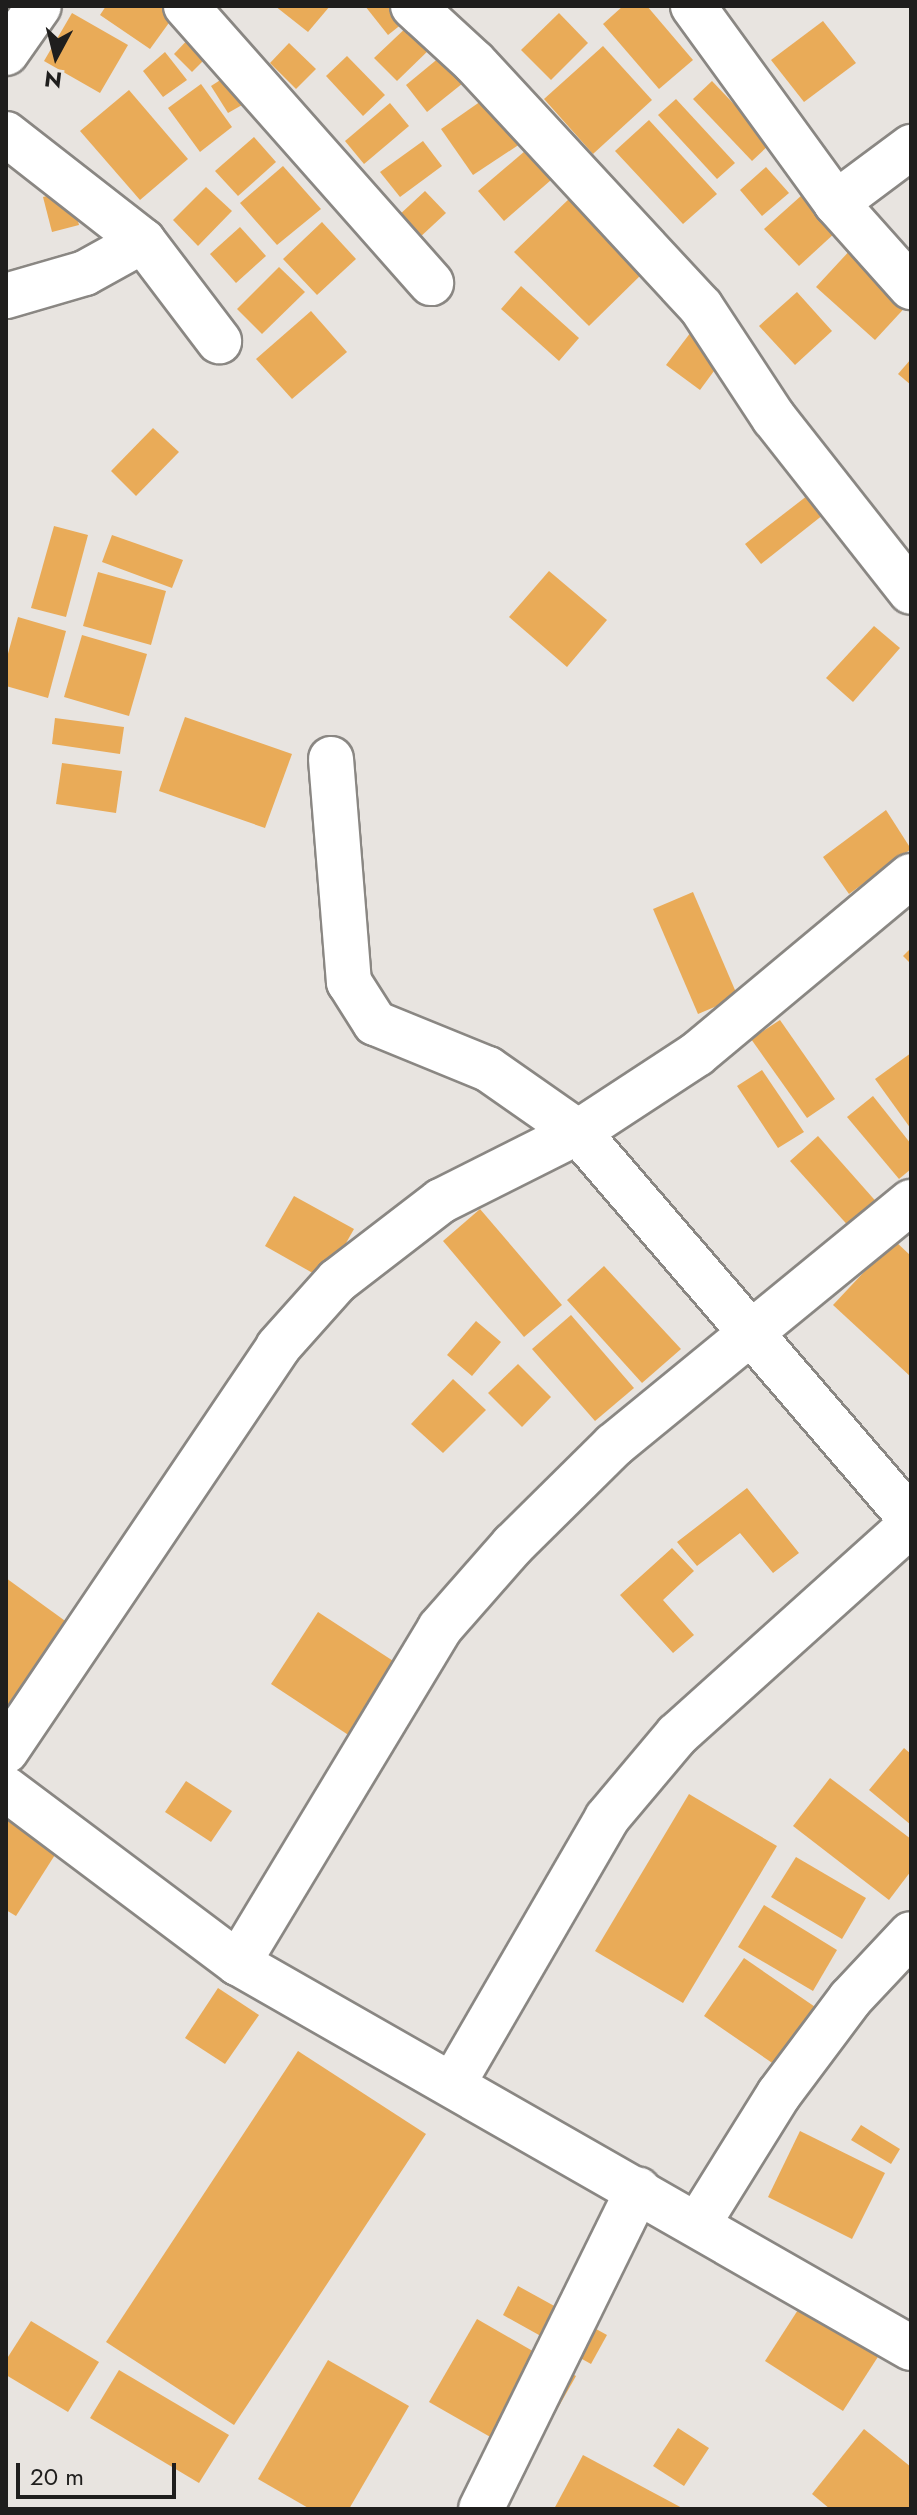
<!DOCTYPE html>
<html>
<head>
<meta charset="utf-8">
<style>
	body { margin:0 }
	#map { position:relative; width:917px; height:2515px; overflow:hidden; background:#e8e4e0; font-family:Jost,sans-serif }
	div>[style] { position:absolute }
	.building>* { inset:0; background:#e9ab58 }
	.roads { filter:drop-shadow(2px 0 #8a8783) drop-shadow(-2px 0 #8a8783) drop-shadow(0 2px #8a8783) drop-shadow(0 -2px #8a8783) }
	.minor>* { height:44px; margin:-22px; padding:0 22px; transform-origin:22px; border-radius:22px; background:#fff }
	span { translate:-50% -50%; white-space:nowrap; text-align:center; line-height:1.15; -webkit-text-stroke:6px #e8e4e0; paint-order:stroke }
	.frame { position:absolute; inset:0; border:8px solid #1f1e1d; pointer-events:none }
	.north { position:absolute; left:16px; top:16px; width:80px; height:80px; -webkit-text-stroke:6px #e8e4e0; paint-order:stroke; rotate:187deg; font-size:22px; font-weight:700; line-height:32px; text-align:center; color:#1f1e1d }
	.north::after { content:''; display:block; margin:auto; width:28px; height:36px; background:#1f1e1d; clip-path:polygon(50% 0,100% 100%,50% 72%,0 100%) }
	.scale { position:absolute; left:16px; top:2463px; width:160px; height:36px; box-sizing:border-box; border:4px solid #1f1e1d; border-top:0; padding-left:10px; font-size:24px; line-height:28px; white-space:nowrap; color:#1f1e1d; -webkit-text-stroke:6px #e8e4e0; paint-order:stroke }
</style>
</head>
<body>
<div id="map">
	<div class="building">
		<i style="clip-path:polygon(106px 6px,175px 6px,179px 9px,150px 49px,100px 15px)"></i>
		<i style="clip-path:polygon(275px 6px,330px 6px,308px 32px)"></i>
		<i style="clip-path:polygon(365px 6px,404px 6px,412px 16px,388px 35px)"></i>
		<i style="clip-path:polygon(623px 6px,647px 6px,693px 60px,659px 89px,603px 24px)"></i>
		<i style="clip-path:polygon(72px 13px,128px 45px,100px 93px,44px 61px)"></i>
		<i style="clip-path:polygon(559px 13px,588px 43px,551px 80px,521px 50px)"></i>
		<i style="clip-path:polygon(823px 21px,856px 63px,804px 102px,771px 60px)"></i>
		<i style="clip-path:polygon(411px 23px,434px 45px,397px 81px,374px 58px)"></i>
		<i style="clip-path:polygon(194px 33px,213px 51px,192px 72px,174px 54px)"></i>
		<i style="clip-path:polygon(289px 43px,316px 69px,296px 89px,270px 63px)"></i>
		<i style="clip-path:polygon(603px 46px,652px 100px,593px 154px,544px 99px)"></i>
		<i style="clip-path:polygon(165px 52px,187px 80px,163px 97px,143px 71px)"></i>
		<i style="clip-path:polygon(446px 52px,468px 79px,427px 112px,406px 85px)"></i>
		<i style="clip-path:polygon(347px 56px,385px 95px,363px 116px,326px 76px)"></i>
		<i style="clip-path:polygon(225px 77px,242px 105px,228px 113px,211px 86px)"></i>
		<i style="clip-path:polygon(712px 81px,771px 143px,752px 161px,693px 99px)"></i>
		<i style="clip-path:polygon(201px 84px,232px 127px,200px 152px,168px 108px)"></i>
		<i style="clip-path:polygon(129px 90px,188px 159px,140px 200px,80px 131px)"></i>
		<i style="clip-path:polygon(494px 92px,526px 140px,473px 175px,441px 129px)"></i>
		<i style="clip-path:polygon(676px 99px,735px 163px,717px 179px,658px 115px)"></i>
		<i style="clip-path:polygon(390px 103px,409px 126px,364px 164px,345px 141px)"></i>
		<i style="clip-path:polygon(649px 120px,717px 194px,683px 224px,615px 151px)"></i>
		<i style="clip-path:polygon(254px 137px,276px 162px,238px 196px,215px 171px)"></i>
		<i style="clip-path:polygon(423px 141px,442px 166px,400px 197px,380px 172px)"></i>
		<i style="clip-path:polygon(525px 151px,551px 180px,504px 221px,478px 191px)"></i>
		<i style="clip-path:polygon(283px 166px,321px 209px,277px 245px,240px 203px)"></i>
		<i style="clip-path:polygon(766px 167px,789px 193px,762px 216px,740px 190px)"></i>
		<i style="clip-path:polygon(206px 187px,232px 211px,198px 246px,173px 220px)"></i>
		<i style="clip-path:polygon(70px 190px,79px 225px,52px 232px,43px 197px)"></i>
		<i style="clip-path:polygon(425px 191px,446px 213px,418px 239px,397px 217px)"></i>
		<i style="clip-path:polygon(802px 195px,836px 232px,799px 266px,764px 229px)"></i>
		<i style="clip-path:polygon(572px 196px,646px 270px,589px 326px,514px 252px)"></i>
		<i style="clip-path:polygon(322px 222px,356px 259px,317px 295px,283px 259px)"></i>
		<i style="clip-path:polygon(240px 227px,266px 256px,236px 283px,210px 254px)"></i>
		<i style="clip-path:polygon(853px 247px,911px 301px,875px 340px,816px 287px)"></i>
		<i style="clip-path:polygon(279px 267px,305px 292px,262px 334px,237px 309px)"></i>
		<i style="clip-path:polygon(521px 286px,579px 338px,559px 361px,501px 309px)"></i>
		<i style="clip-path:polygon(797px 292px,832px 331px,795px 365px,759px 326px)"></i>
		<i style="clip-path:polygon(311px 311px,347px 352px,292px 399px,256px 359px)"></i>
		<i style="clip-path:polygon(694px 328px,728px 352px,700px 390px,666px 365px)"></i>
		<i style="clip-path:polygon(911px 359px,911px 385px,898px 374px)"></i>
		<i style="clip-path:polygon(153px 428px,179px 452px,136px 496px,111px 471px)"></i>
		<i style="clip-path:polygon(812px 492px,828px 511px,761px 564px,745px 544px)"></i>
		<i style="clip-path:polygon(54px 526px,88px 535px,66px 617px,31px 608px)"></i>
		<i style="clip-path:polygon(112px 535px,183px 560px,172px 588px,102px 562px)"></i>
		<i style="clip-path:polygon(549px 571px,607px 620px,567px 667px,509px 617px)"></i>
		<i style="clip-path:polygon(98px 572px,166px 591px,151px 645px,83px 626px)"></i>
		<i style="clip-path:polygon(18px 617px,66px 631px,48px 698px,6px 686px,6px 661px)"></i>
		<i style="clip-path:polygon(874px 626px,900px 648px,853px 702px,826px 678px)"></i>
		<i style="clip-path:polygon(82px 635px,147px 654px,129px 716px,64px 697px)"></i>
		<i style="clip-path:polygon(185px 717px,292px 754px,265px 828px,159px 791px)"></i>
		<i style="clip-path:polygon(55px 718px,124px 727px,120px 754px,52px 744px)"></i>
		<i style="clip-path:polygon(62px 763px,122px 771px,116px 813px,56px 804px)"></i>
		<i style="clip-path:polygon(886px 810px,911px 849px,849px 894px,823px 857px)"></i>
		<i style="clip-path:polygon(693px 892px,738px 997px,698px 1014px,653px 909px)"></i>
		<i style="clip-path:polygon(911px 948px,911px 964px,903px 956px)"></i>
		<i style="clip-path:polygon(780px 1020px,835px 1099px,807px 1118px,751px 1039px)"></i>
		<i style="clip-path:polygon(911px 1053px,911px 1129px,875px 1079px)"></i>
		<i style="clip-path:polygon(762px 1070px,804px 1132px,778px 1148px,737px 1086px)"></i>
		<i style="clip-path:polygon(873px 1096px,911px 1144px,911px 1169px,899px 1179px,847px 1117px)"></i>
		<i style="clip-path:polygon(818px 1136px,880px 1206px,852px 1230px,790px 1161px)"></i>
		<i style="clip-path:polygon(294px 1196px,354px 1229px,325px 1280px,265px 1246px)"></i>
		<i style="clip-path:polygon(480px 1209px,562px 1305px,524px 1337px,443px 1241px)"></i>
		<i style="clip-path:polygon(894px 1240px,911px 1256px,911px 1377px,833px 1305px)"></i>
		<i style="clip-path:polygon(604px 1266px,681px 1349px,642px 1383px,567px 1300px)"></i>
		<i style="clip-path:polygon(571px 1315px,634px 1388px,595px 1421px,532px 1349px)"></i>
		<i style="clip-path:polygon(476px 1321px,501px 1342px,472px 1376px,447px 1355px)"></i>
		<i style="clip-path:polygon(518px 1364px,551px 1397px,522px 1427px,488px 1393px)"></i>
		<i style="clip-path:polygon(453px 1379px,486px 1410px,443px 1453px,411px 1424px)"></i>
		<i style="clip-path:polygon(747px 1488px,799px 1553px,773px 1573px,740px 1533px,697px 1566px,677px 1542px)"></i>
		<i style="clip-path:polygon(672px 1548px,694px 1571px,663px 1600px,694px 1635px,673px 1653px,620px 1595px)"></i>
		<i style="clip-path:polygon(6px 1578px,68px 1623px,6px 1709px)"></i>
		<i style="clip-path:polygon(318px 1612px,404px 1668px,356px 1740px,271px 1684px)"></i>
		<i style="clip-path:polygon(904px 1748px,911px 1754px,911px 1825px,869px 1790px)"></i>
		<i style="clip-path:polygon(830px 1778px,911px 1839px,911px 1871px,889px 1900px,793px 1826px)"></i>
		<i style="clip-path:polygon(186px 1781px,232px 1811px,211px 1842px,165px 1812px)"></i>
		<i style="clip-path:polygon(689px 1794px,777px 1846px,683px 2003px,595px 1951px)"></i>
		<i style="clip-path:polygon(6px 1814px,60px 1847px,16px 1916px,6px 1910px)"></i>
		<i style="clip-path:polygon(796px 1857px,866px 1898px,842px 1939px,771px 1897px)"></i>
		<i style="clip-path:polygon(764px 1905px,837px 1950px,813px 1991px,738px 1947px)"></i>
		<i style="clip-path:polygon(744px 1958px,821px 2011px,781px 2069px,704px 2016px)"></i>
		<i style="clip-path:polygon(218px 1988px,259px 2015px,225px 2064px,185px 2038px)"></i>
		<i style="clip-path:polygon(298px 2051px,426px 2134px,234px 2425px,106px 2342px)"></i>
		<i style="clip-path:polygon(861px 2125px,900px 2149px,891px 2164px,851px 2140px)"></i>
		<i style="clip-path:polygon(800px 2131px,885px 2173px,852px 2239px,768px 2197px)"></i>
		<i style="clip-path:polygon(518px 2286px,607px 2335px,591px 2364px,503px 2315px)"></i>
		<i style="clip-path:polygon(805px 2299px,883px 2349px,843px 2411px,765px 2361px)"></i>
		<i style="clip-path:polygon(477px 2319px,576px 2376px,529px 2459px,429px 2402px)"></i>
		<i style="clip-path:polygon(31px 2321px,99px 2362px,68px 2412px,6px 2375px,6px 2360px)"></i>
		<i style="clip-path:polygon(328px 2360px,409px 2406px,349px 2509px,310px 2509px,258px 2479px)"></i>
		<i style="clip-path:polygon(119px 2370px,229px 2435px,199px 2483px,90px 2418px)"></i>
		<i style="clip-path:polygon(678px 2428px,709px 2448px,684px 2486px,653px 2466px)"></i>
		<i style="clip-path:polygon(864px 2429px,911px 2467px,911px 2509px,830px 2509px,812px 2494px)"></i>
		<i style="clip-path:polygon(583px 2455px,684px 2509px,554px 2509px)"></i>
	</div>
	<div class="roads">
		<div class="minor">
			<i style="left:186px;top:6px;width:370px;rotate:48.5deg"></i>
			<i style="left:413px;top:6px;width:83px;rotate:42.6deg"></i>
			<i style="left:474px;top:62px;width:334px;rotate:47.2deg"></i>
			<i style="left:701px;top:307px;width:133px;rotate:56.7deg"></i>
			<i style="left:774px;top:418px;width:221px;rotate:51.8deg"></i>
			<i style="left:693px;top:6px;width:243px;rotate:54deg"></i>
			<i style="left:836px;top:203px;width:113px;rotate:48.2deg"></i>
			<i style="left:6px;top:53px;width:57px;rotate:-54.9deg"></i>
			<i style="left:6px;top:134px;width:174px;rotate:38deg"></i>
			<i style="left:143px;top:241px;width:126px;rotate:52.8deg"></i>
			<i style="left:836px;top:203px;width:94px;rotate:-36.7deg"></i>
			<i style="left:6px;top:296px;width:82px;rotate:-16.2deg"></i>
			<i style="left:85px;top:273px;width:66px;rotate:-28.9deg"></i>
			<i style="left:331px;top:759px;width:224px;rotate:85.4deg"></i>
			<i style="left:349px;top:982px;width:49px;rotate:57.6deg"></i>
			<i style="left:375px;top:1023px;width:122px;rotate:22.2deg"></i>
			<i style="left:488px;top:1069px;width:110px;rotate:35deg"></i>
			<i style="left:578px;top:1132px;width:511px;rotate:49.29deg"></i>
			<i style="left:6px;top:1751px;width:487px;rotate:-56deg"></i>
			<i style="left:278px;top:1347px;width:89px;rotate:-48.2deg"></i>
			<i style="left:337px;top:1281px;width:131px;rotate:-37.6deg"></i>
			<i style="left:441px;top:1201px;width:153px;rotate:-26.7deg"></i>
			<i style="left:578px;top:1132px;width:142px;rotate:-33.2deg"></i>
			<i style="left:697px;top:1054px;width:278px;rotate:-39.8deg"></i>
			<i style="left:6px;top:1789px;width:290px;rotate:36.9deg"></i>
			<i style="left:238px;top:1963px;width:775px;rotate:29.77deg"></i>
			<i style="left:238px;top:1963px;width:391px;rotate:-58.9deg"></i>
			<i style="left:440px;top:1628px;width:111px;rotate:-48.7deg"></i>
			<i style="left:513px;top:1545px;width:142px;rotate:-44.7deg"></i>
			<i style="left:614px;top:1445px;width:384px;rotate:-39.3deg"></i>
			<i style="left:453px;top:2084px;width:307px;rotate:-59.9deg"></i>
			<i style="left:607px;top:1818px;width:109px;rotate:-49.9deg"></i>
			<i style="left:677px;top:1735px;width:315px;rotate:-42deg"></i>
			<i style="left:698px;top:2224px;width:153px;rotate:-58.1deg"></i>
			<i style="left:779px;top:2094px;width:119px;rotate:-53.2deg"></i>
			<i style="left:850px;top:1999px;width:89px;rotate:-46.8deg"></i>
			<i style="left:481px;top:2509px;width:356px;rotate:-63.8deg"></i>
		</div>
	</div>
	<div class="frame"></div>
	<div class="north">N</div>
	<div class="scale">20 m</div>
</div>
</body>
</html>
